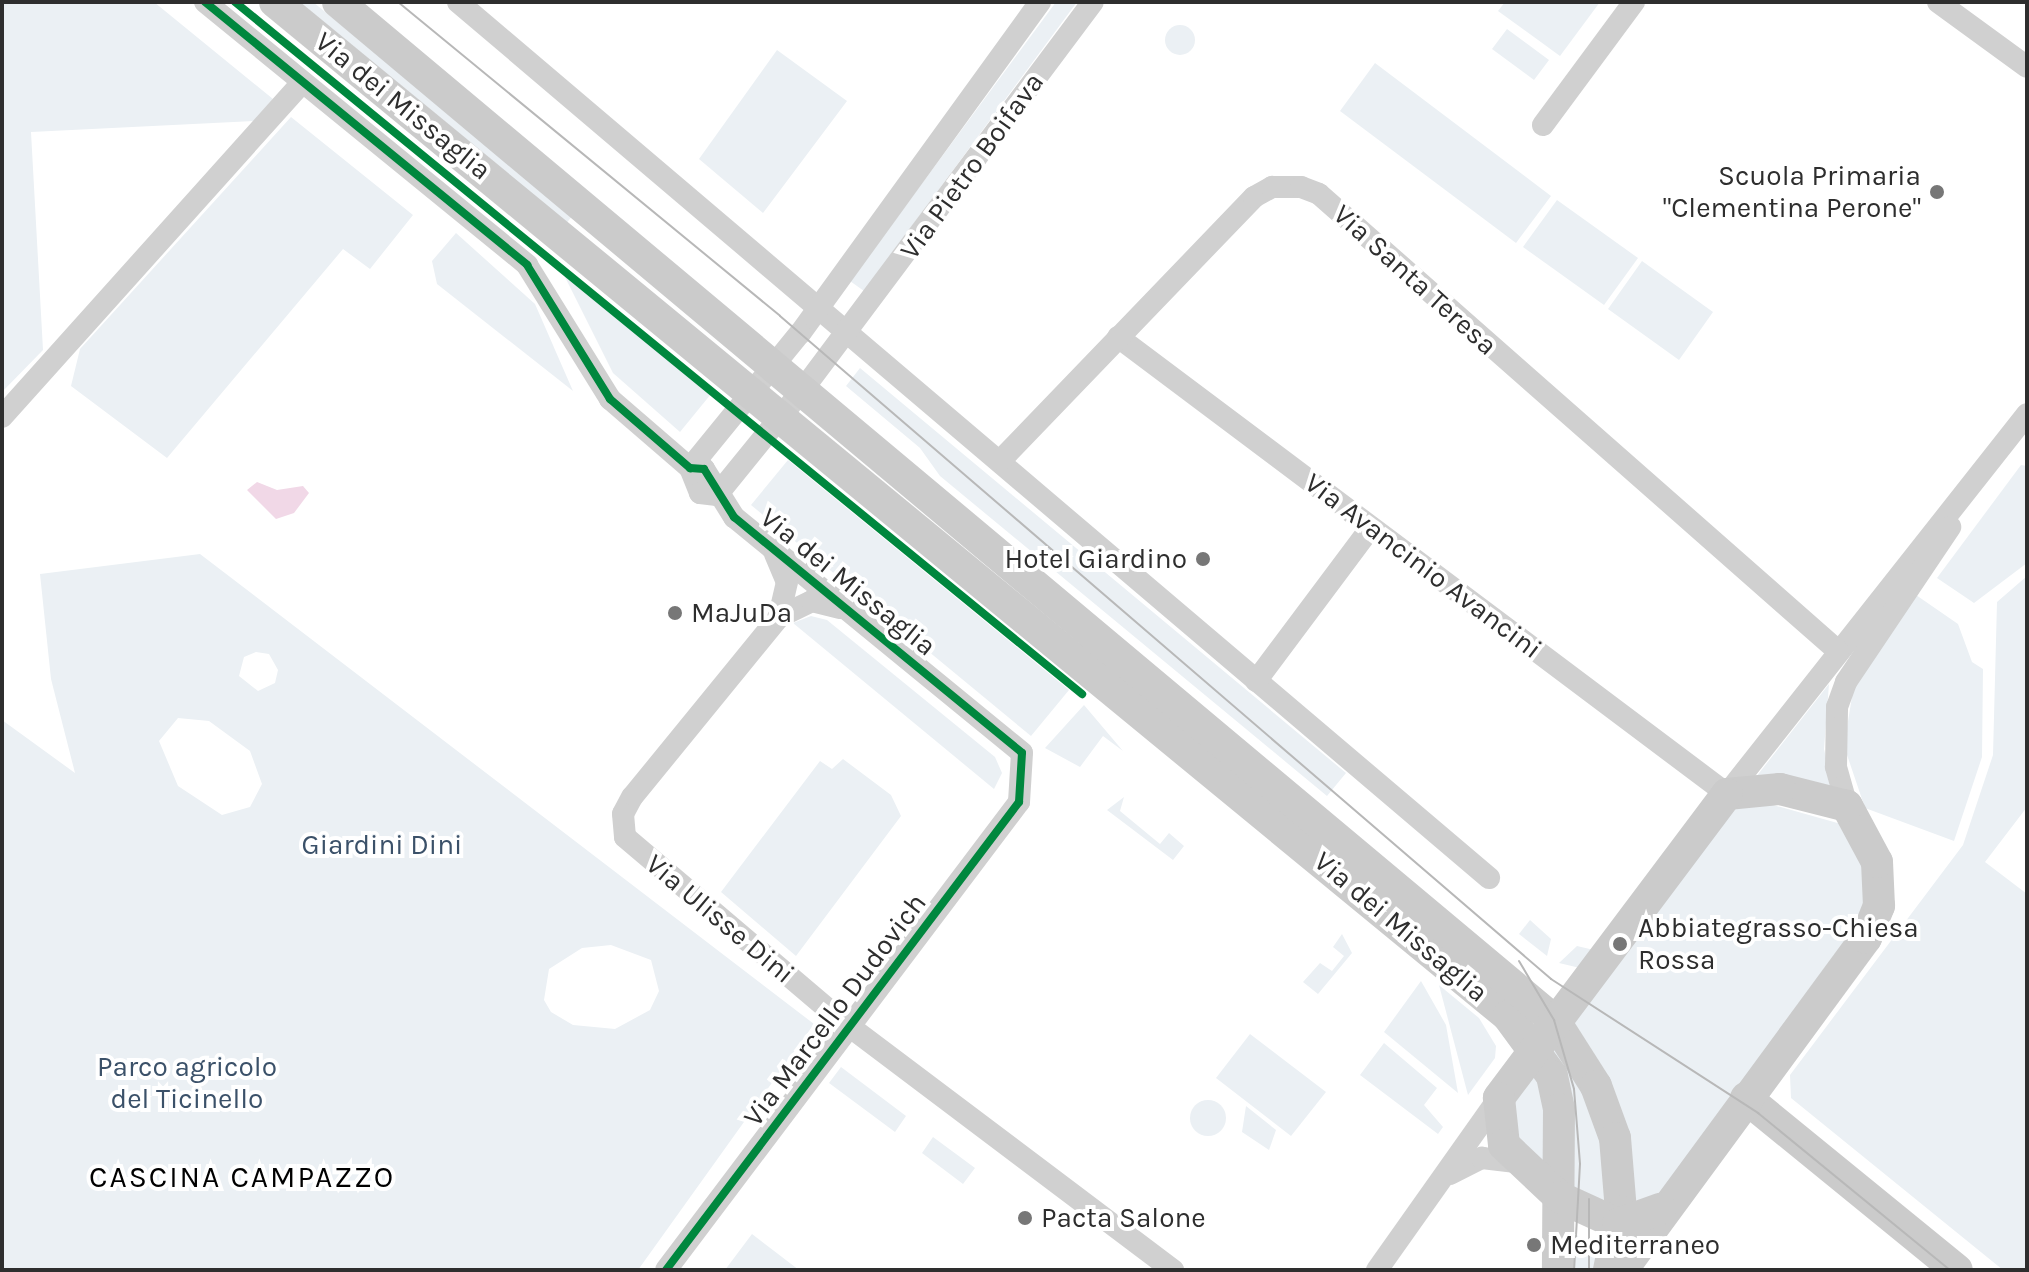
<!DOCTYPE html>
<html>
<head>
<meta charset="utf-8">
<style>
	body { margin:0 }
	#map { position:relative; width:2029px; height:1272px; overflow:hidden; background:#fff; font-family:Karla,sans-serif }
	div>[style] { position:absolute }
	.green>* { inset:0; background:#ebf0f4 }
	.round { border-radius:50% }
	.water>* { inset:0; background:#f1d8e7 }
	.street>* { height:22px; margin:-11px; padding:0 11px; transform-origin:11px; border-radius:11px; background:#d0d0d0 }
	.secondary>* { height:32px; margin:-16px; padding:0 16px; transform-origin:16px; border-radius:16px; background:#cbcbcb }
	.tram>* { height:2px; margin:-1px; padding:0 1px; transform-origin:1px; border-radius:1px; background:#b8b8b8 }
	.cycleway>* { height:8px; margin:-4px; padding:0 4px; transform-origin:4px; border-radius:4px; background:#00873e }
	.dots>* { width:22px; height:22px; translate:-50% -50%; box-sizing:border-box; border:4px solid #fff; border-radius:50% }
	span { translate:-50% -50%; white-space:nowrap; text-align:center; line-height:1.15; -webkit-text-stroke:8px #fff; paint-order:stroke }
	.street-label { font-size:28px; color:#2e2e2e }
	.poi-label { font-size:28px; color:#2e2e2e }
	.right { translate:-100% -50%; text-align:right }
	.left { translate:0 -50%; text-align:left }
	.park-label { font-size:28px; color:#3b5169 }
	.neighbourhood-label { font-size:30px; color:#000; letter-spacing:2px }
	.frame { position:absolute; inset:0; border:4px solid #2e2e2e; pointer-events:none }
</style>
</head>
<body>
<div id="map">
	<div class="green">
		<i style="clip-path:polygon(2px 2px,154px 2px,273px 99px,254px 121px,31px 132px,43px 350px,2px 392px)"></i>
		<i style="clip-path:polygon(292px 2px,313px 2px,573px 215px,565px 225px)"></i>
		<i style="clip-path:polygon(1056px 2px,1077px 2px,864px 291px,850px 281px)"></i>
		<i style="clip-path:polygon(1505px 2px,1600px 2px,1560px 56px,1498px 11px)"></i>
		<i class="round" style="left:1165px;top:25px;width:30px;height:30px"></i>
		<i style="clip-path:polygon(1507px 29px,1549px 60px,1534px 80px,1492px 49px)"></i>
		<i style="clip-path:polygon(777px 50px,847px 101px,763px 213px,699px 159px)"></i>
		<i style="clip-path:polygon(1375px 63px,1551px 196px,1516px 243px,1340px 111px)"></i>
		<i style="clip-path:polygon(291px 117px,413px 215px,370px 269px,343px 249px,167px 458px,71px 386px,80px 349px)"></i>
		<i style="clip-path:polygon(1557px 200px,1638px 258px,1604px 305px,1523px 247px)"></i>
		<i style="clip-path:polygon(456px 233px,535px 304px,573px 391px,437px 284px,432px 261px)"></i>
		<i style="clip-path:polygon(1642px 261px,1713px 312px,1679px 360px,1608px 309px)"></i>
		<i style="clip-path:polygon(564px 275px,711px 394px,680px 432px,613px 373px)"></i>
		<i style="clip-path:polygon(860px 368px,1346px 773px,1327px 796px,940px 476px,920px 448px,846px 386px)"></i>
		<i style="clip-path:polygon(788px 460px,1069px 690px,1031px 736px,751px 505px)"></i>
		<i style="clip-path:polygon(2021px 465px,2027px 466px,2027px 563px,1974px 603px,1937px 578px)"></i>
		<i style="clip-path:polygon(evenodd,200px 554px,814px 1024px,638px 1270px,2px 1270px,2px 720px,75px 773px,51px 679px,40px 574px,200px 554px,256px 652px,269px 654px,278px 670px,275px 683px,258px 691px,239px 676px,244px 657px,256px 652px,200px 554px,178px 718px,209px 721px,250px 751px,262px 784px,250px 807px,222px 815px,178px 786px,159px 741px,178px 718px,200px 554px,611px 945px,651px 960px,659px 991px,650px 1010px,615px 1029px,573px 1025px,551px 1012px,544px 1000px,549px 969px,582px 948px,611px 945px)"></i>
		<i style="clip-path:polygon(2027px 576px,2027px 807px,1985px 862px,2027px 894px,2027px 1270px,2003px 1270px,1791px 1098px,1790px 1075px,1963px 845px,1993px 755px,1997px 602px)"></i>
		<i style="clip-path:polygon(1916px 595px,1958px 624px,1972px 662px,1983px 669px,1982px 757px,1954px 841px,1865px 808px,1844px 746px,1855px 678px)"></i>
		<i style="clip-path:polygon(811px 616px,827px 620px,995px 757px,1002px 773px,994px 789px,793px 623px)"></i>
		<i style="clip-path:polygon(1829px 684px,1824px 749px,1833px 788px,1756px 777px)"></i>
		<i style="clip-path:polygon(1084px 705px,1123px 751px,1103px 736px,1080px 767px,1045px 748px)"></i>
		<i style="clip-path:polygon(843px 759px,891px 795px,901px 816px,796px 956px,721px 892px,820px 761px,832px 769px)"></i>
		<i style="clip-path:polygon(1124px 797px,1120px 811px,1160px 844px,1169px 833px,1184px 846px,1173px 860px,1107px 810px)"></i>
		<i style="clip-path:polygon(1759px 801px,1841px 824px,1864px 857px,1865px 920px,1661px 1195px,1632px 1213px,1568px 1017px,1732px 810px)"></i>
		<i style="clip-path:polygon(1530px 920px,1551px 939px,1547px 956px,1519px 934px)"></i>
		<i style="clip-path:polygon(1342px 934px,1352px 953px,1318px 994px,1303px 982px,1320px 963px,1332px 971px,1344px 956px,1333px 947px)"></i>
		<i style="clip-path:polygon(1577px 946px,1594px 950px,1580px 968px,1559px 963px)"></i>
		<i style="clip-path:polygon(1421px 981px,1446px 1025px,1458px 1093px,1384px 1032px)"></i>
		<i style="clip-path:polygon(1439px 985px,1479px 1018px,1496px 1046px,1495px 1058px,1468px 1095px)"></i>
		<i style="clip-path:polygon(1250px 1034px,1326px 1092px,1291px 1136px,1216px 1078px)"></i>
		<i style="clip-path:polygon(1550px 1041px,1598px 1115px,1610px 1204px,1572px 1193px)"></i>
		<i style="clip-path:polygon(1384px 1043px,1437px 1088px,1424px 1105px,1443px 1127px,1438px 1134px,1360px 1075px)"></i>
		<i style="clip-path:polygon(1531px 1066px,1542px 1074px,1549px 1172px,1523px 1154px,1508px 1111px)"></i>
		<i style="clip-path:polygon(841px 1067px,906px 1116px,895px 1132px,829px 1083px)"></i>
		<i class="round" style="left:1190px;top:1100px;width:36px;height:36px"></i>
		<i style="clip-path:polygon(1246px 1106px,1276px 1130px,1269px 1150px,1242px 1132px)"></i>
		<i style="clip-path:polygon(933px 1137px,975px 1168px,963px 1184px,922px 1153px)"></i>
		<i style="clip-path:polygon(1568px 1232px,1605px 1246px,1600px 1270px,1568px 1270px)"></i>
		<i style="clip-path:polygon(752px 1234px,799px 1270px,725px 1270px)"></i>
	</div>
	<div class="water">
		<i style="clip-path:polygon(257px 482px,277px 490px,303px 486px,309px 493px,294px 513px,276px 519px,247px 490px)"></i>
	</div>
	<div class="street">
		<i style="left:205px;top:2px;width:416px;rotate:39.2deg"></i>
		<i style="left:527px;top:265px;width:158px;rotate:58.2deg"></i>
		<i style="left:610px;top:399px;width:106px;rotate:40.8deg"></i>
		<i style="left:690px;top:468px;width:14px;rotate:4deg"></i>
		<i style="left:704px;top:469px;width:57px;rotate:58deg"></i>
		<i style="left:734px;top:517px;width:372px;rotate:39.3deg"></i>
		<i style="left:1022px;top:753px;width:49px;rotate:93.5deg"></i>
		<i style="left:1019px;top:802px;width:586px;rotate:127.03deg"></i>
		<i style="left:458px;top:2px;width:1353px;rotate:40.35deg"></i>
		<i style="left:1040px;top:2px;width:409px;rotate:125.9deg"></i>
		<i style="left:800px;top:333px;width:174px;rotate:129.2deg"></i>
		<i style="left:690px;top:468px;width:27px;rotate:68deg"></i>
		<i style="left:700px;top:493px;width:17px;rotate:7deg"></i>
		<i style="left:717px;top:495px;width:138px;rotate:-50.9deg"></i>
		<i style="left:804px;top:388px;width:482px;rotate:-53.2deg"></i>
		<i style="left:1938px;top:2px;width:110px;rotate:36.1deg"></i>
		<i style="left:1543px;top:125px;width:153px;rotate:-53.5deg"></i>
		<i style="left:1118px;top:337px;width:761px;rotate:36.88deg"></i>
		<i style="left:1727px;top:794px;width:484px;rotate:-51.7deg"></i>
		<i style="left:2px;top:417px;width:450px;rotate:-48.1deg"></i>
		<i style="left:1001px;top:460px;width:365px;rotate:-46.1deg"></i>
		<i style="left:1254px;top:197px;width:21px;rotate:-29deg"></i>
		<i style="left:1272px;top:187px;width:29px"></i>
		<i style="left:1301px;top:187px;width:19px;rotate:21deg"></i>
		<i style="left:1319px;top:194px;width:692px;rotate:41.37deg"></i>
		<i style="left:775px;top:554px;width:30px;rotate:67deg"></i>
		<i style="left:787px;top:582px;width:36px;rotate:103deg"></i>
		<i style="left:779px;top:617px;width:232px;rotate:129.2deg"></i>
		<i style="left:632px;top:797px;width:19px;rotate:118deg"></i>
		<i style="left:623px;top:814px;width:23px;rotate:85deg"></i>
		<i style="left:625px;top:837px;width:278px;rotate:40.3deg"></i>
		<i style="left:837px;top:1017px;width:421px;rotate:37deg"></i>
		<i style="left:779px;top:617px;width:37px;rotate:-26deg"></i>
		<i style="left:812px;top:601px;width:29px;rotate:14deg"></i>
		<i style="left:1256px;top:681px;width:192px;rotate:-53.2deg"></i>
		<i style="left:1847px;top:806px;width:41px;rotate:-105.8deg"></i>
		<i style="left:1836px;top:767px;width:60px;rotate:-89deg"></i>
		<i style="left:1837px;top:707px;width:27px;rotate:-70deg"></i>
		<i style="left:1846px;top:682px;width:187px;rotate:-56.1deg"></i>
		<i style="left:1450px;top:1174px;width:36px;rotate:-27deg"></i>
		<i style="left:1482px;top:1158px;width:32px;rotate:7deg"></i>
		<i style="left:1377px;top:1270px;width:211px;rotate:-54.7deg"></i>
	</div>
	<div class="secondary">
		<i style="left:275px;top:2px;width:1596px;rotate:39.43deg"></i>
		<i style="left:1508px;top:1016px;width:74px;rotate:53.7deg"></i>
		<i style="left:1552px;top:1076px;width:34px;rotate:78deg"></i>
		<i style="left:1559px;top:1109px;width:161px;rotate:90.4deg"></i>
		<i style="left:338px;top:2px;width:1586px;rotate:39.94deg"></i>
		<i style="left:1554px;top:1020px;width:78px;rotate:57.5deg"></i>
		<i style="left:1596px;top:1086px;width:55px;rotate:69.9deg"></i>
		<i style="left:1615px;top:1138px;width:73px;rotate:85.3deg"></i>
		<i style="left:1621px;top:1211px;width:60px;rotate:101.5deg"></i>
		<i style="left:1746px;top:1098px;width:272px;rotate:39.2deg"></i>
		<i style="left:1622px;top:1270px;width:412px;rotate:-53.7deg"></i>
		<i style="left:1866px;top:938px;width:35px;rotate:-68deg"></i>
		<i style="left:1879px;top:906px;width:44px;rotate:-92.6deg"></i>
		<i style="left:1877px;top:862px;width:64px;rotate:-118.2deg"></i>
		<i style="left:1847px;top:806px;width:69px;rotate:-165.8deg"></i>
		<i style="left:1780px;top:789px;width:53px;rotate:174.6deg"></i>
		<i style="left:1727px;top:794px;width:380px;rotate:126.9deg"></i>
		<i style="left:1499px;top:1098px;width:47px;rotate:83.9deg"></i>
		<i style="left:1504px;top:1145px;width:76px;rotate:43.4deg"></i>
		<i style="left:1559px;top:1197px;width:65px;rotate:24.6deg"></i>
		<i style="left:1618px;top:1224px;width:45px;rotate:-19.7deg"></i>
	</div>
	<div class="tram">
		<i style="left:398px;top:2px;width:494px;rotate:39.4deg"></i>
		<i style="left:780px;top:316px;width:1017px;rotate:40.69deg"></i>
		<i style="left:1551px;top:979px;width:247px;rotate:32.9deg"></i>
		<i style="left:1758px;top:1113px;width:248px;rotate:39.3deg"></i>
		<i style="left:1519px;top:961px;width:69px;rotate:59.3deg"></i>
		<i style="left:1554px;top:1020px;width:72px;rotate:73.8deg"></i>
		<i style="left:1574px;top:1089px;width:75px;rotate:85.4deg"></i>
		<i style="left:1580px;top:1164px;width:106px;rotate:93.2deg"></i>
		<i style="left:1589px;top:1199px;width:71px;rotate:90deg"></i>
	</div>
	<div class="cycleway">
		<i style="left:205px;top:2px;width:416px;rotate:39.2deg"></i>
		<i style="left:527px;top:265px;width:158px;rotate:58.2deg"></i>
		<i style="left:610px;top:399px;width:106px;rotate:40.8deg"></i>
		<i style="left:690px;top:468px;width:14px;rotate:4deg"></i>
		<i style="left:704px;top:469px;width:57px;rotate:58deg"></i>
		<i style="left:734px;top:517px;width:372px;rotate:39.3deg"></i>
		<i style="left:1022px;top:753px;width:49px;rotate:93.5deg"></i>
		<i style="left:1019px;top:802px;width:586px;rotate:127.03deg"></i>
		<i style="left:235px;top:2px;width:1094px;rotate:39.25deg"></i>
	</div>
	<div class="dots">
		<i style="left:1937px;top:192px;background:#777"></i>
		<i style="left:1203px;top:559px;background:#777"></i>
		<i style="left:675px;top:613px;background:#777"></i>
		<i style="left:1620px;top:944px;background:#777"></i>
		<i style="left:1025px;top:1218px;background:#777"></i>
		<i style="left:1534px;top:1245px;background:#777"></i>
	</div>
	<div class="street-label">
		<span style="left:403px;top:106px;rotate:39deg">Via dei Missaglia</span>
		<span style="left:972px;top:166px;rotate:-54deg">Via Pietro Boifava</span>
		<span style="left:1415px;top:280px;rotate:42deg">Via Santa Teresa</span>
		<span style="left:1423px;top:566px;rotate:37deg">Via Avancinio Avancini</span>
		<span style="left:848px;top:582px;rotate:39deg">Via dei Missaglia</span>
		<span style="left:720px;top:919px;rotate:40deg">Via Ulisse Dini</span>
		<span style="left:1401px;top:927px;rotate:40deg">Via dei Missaglia</span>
		<span style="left:835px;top:1010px;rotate:-53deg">Via Marcello Dudovich</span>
	</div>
	<div class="poi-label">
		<span class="right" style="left:1921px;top:192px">Scuola Primaria<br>"Clementina Perone"</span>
		<span class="right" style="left:1187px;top:559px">Hotel Giardino</span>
		<span class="left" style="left:691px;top:613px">MaJuDa</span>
		<span class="left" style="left:1638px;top:944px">Abbiategrasso-Chiesa<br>Rossa</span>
		<span class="left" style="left:1041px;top:1218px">Pacta Salone</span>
		<span class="left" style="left:1550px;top:1245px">Mediterraneo</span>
	</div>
	<div class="park-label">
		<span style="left:382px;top:845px">Giardini Dini</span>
		<span style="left:187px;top:1083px">Parco agricolo<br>del Ticinello</span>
	</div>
	<div class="neighbourhood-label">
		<span style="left:242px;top:1177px">CASCINA CAMPAZZO</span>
	</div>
	<div class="frame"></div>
</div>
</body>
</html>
